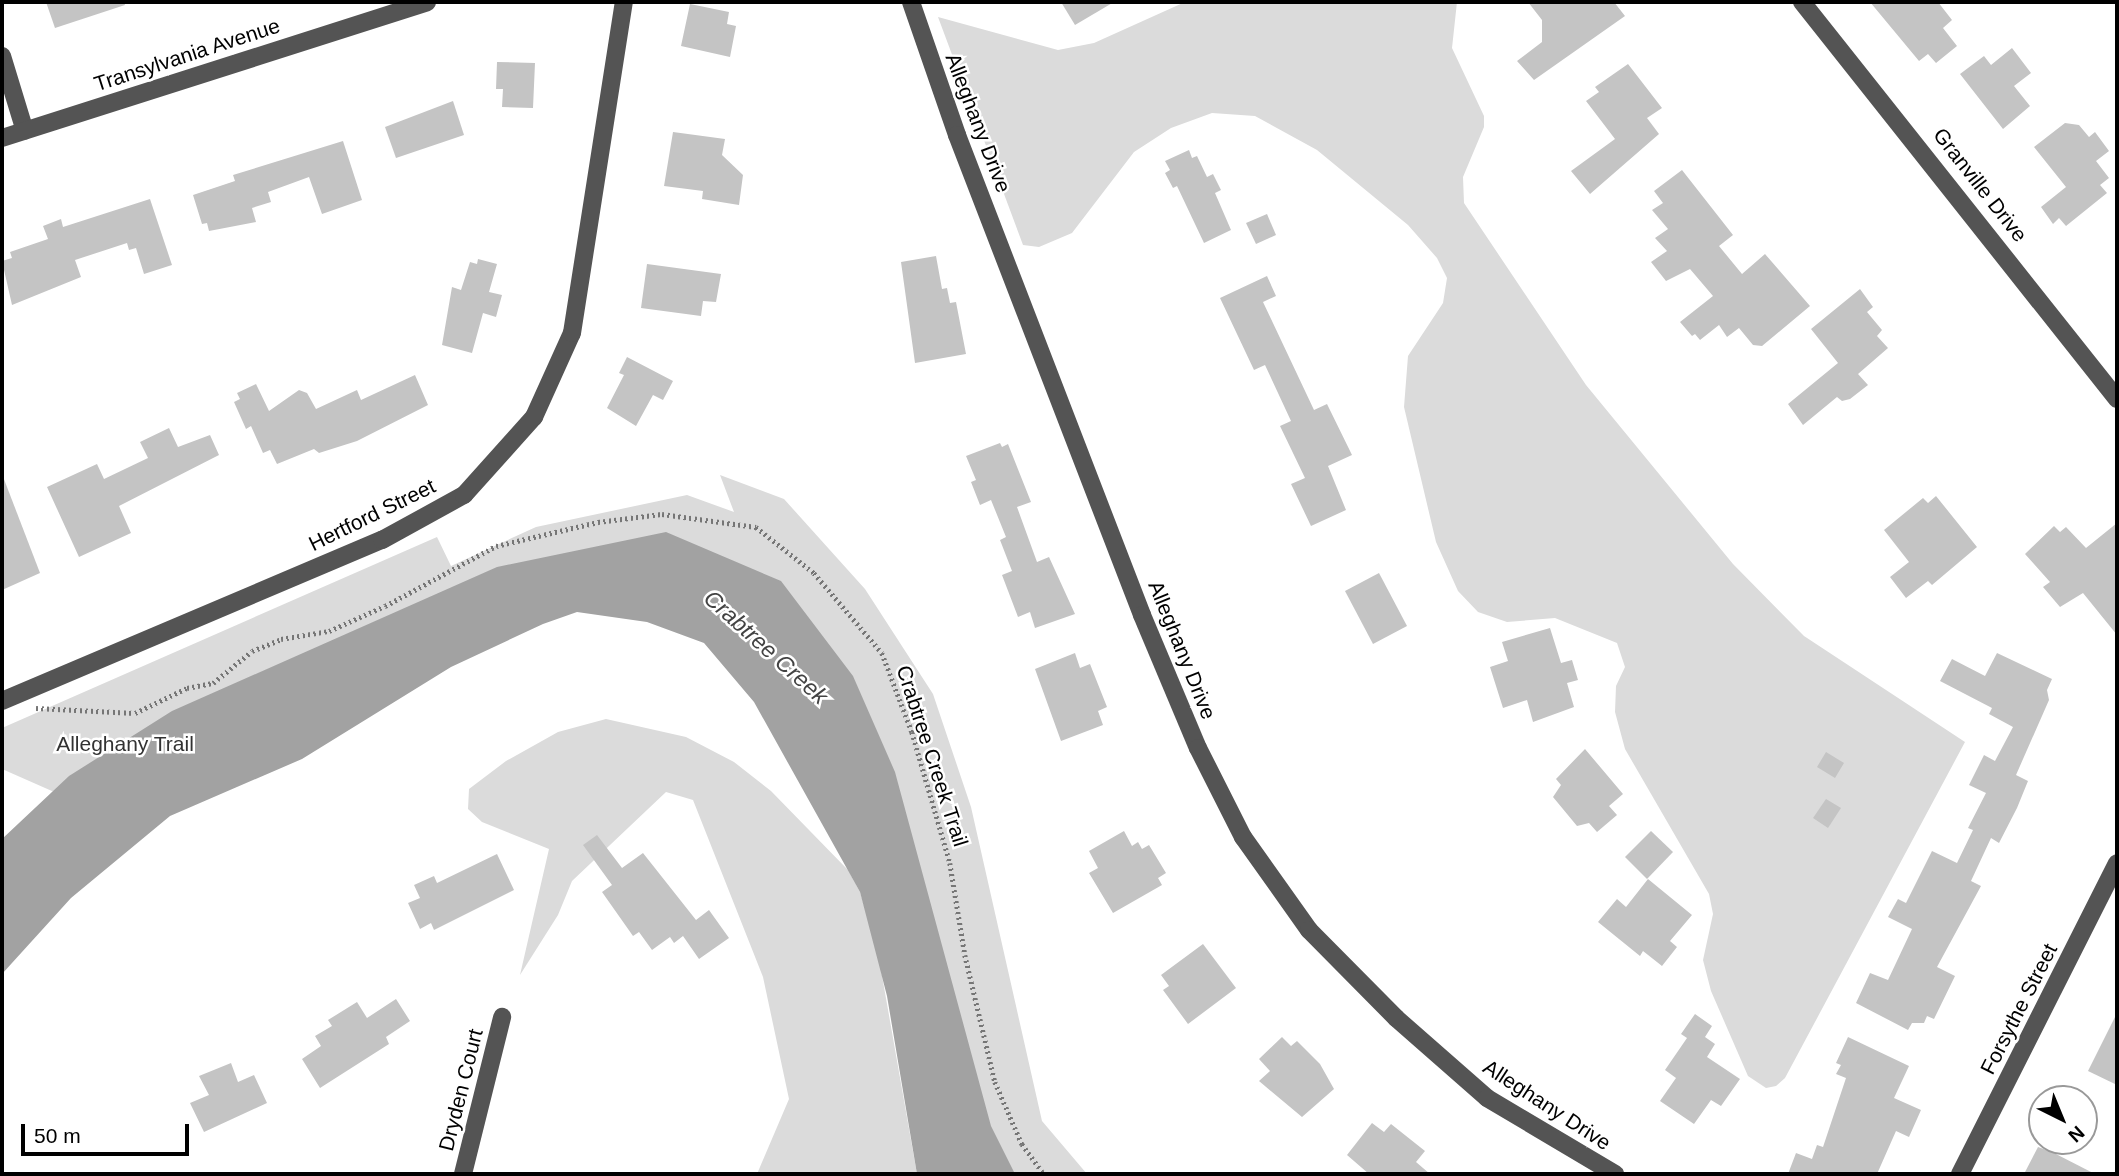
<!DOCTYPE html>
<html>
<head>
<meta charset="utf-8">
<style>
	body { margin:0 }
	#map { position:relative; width:2119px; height:1176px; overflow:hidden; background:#fff; font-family:Arial,sans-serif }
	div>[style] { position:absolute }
	.green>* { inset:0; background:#dbdbdb }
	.water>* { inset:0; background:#a2a2a2 }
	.building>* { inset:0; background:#c4c4c4 }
	.path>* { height:4.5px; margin-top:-2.25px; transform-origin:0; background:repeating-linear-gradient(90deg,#767676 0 2px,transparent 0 5.5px) }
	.minor>* { height:18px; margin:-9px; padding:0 9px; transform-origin:9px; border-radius:9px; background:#545454 }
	span { translate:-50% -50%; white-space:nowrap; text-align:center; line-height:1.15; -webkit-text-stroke:5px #fff; paint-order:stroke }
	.street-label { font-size:21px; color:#000 }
	.park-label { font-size:21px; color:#323232 }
	.water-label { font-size:23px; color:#434343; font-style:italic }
	.frame { position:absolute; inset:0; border:4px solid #000; pointer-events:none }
	.north { position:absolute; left:2028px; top:1085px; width:70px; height:70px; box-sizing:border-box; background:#fff; border:2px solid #999; border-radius:50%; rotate:137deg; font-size:19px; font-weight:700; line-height:28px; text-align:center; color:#000 }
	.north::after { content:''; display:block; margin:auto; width:24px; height:32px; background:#000; clip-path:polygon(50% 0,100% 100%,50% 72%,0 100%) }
	.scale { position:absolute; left:21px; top:1124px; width:168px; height:32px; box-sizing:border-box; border:4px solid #000; border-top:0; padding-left:9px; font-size:21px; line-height:24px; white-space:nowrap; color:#000; -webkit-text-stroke:5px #fff; paint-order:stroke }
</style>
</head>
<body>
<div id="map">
	<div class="green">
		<i style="clip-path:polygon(1185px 2px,1457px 2px,1452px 48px,1484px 116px,1484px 127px,1463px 177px,1464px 203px,1586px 385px,1733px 564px,1804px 636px,1965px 742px,1785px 1078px,1776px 1086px,1766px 1088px,1748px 1076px,1711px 991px,1703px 960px,1713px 914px,1709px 894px,1625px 749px,1615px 712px,1616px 686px,1625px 667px,1617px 643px,1555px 618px,1507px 622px,1478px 612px,1458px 591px,1436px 542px,1404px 407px,1408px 356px,1443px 303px,1447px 278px,1437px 258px,1408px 225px,1317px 150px,1255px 116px,1212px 113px,1171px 128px,1134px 152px,1072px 233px,1039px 247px,1023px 245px,938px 17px,1058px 50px,1094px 43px)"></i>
		<i style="clip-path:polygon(720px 475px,784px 499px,865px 589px,933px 694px,971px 807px,1042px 1121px,1087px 1174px,953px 1174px,869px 840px,698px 596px,554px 592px,120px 821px,2px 769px,2px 728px,437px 537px,451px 566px,536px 527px,687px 495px,734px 512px)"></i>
		<i style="clip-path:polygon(606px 719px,686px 737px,734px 762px,771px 791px,848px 870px,860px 892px,878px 953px,917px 1174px,757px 1174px,789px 1099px,763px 977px,693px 800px,666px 792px,572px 881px,558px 915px,520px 975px,549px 849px,482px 822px,468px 809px,469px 789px,506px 761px,558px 732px)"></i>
	</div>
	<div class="water">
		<i style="clip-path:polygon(666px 532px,781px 581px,853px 676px,895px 772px,991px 1126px,1015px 1174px,917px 1174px,887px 996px,860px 892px,754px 702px,704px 643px,647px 622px,577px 612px,543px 624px,451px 667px,302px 759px,170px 816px,71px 898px,2px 974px,2px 839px,69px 776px,172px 711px,497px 567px)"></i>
	</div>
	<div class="building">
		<i style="clip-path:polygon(46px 2px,124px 2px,125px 5px,55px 28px)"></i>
		<i style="clip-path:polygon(1061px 2px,1114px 2px,1075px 25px)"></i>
		<i style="clip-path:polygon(1528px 2px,1614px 2px,1625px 16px,1534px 80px,1517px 61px,1542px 42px,1542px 20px)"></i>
		<i style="clip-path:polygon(1870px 2px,1938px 2px,1952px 20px,1943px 28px,1957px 46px,1936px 63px,1928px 54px,1919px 61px)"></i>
		<i style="clip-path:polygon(690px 4px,729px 12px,727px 24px,736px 26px,730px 57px,681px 46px)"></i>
		<i style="clip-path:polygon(2012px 48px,2031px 73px,2014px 86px,2030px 106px,2003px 129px,1960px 74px,1984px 56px,1991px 65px)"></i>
		<i style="clip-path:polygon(497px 62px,535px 63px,533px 108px,502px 107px,503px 89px,496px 89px)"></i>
		<i style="clip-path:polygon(1628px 64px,1662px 108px,1647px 118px,1659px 134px,1590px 194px,1571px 171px,1615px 139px,1586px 101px,1599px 92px,1595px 87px)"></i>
		<i style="clip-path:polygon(453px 101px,464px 135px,396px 158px,385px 127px)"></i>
		<i style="clip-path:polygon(2065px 123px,2079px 125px,2089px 137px,2095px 132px,2109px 151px,2096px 161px,2109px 178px,2100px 185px,2107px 193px,2066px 226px,2059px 218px,2053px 224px,2041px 207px,2066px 187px,2034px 147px)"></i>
		<i style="clip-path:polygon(673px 132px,725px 139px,722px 155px,743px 175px,739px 205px,702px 199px,703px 191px,664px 186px)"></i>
		<i style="clip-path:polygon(343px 141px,362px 200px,322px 214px,309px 177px,268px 192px,271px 202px,252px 208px,256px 222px,209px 231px,207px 223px,202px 224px,193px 195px,235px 181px,233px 175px)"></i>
		<i style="clip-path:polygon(1189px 150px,1192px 158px,1197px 156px,1207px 177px,1213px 174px,1221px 190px,1215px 193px,1231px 230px,1204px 243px,1177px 186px,1173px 188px,1165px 173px,1170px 170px,1165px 161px)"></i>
		<i style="clip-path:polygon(1682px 170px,1733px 235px,1719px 246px,1742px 274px,1765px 254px,1810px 306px,1762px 346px,1753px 345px,1739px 328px,1727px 337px,1719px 325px,1700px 340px,1695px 334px,1692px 336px,1680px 322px,1713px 296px,1690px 269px,1666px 281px,1651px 262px,1667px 251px,1655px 238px,1668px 229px,1652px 210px,1663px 203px,1654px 191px)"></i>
		<i style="clip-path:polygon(150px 199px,172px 265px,144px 274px,136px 248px,129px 250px,127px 243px,75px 260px,81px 277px,12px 305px,2px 261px,12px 258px,10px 252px,48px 239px,43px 226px,61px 219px,63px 227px)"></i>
		<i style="clip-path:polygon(1267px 214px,1276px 235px,1256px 244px,1246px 223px)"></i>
		<i style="clip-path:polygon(936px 256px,942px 289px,947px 288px,950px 303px,956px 302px,966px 354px,915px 363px,901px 262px)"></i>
		<i style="clip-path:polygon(478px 259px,497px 264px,489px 292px,502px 295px,496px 317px,483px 313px,472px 353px,442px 345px,452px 287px,461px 290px,470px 262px,477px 264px)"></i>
		<i style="clip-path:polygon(647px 264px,721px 274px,716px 302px,703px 301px,701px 316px,641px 308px)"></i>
		<i style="clip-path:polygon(1267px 276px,1276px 296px,1263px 302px,1314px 410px,1327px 404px,1352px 455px,1328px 466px,1346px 510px,1311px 526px,1291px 484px,1305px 478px,1280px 426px,1291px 421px,1265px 365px,1254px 370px,1220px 298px)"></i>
		<i style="clip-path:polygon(1860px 289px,1873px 307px,1867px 312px,1882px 330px,1877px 336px,1888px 348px,1858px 374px,1868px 385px,1850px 399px,1842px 401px,1837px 397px,1803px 425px,1788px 404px,1838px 363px,1811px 329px)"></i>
		<i style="clip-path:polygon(627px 357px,673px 381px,663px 400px,653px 395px,636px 426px,607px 408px,624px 375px,619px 373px)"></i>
		<i style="clip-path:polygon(415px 375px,428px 405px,357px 441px,319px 453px,314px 449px,277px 464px,270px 450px,263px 453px,251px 426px,246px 429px,234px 402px,240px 399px,237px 393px,256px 384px,269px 411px,299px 390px,307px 393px,316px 409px,357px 390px,361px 400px)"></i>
		<i style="clip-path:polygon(169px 428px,178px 447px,210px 435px,219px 455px,119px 506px,131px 533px,79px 557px,47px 487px,97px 464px,104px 479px,148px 458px,140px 442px)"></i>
		<i style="clip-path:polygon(1000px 443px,1002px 447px,1008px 444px,1031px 502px,1017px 507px,1037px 562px,1049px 557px,1075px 614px,1035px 628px,1030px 612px,1018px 617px,1002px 575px,1012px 571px,1000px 540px,1006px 537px,991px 500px,980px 505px,971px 482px,976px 480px,966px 456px)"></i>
		<i style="clip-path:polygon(2px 474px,40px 573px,2px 590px)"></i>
		<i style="clip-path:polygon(1936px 496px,1977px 547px,1932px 585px,1928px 581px,1906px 598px,1890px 577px,1909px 562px,1884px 530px,1923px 498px,1928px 503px)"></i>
		<i style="clip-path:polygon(2117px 523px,2117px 635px,2083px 593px,2060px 607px,2043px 587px,2050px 582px,2025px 554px,2054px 526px,2060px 532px,2066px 527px,2086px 548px)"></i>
		<i style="clip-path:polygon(1379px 573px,1407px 626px,1373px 644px,1345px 591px)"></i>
		<i style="clip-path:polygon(1550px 628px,1561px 663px,1572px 660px,1578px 680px,1567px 683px,1574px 707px,1533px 722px,1527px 700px,1503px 708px,1490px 667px,1508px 661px,1502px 642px)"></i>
		<i style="clip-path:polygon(1075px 653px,1080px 668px,1090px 664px,1107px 707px,1098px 711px,1103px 725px,1061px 741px,1035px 669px)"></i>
		<i style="clip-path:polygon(1997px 653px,2052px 679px,2047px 690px,2049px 700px,2016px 775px,2028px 781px,2017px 808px,1999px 843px,1991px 838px,1971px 881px,1981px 886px,1937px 967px,1955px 976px,1934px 1019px,1927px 1016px,1924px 1023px,1912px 1023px,1908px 1030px,1856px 1003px,1870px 973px,1888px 980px,1912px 929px,1888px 917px,1898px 899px,1906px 903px,1932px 851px,1957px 863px,1973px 830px,1968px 828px,1986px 793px,1969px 785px,1984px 755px,1995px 761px,2013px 727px,1989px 714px,1992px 708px,1940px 681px,1952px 659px,1985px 676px)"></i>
		<i style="clip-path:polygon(1585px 749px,1623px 794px,1609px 806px,1617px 815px,1597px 832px,1589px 823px,1577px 826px,1553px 797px,1561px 785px,1556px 779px)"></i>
		<i style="clip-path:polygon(1826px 752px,1844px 763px,1835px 778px,1817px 767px)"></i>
		<i style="clip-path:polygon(1826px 799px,1841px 808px,1828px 828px,1813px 818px)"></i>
		<i style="clip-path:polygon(1124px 831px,1132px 846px,1138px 842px,1142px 849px,1149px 845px,1166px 873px,1158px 878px,1162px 885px,1113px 913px,1089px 873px,1098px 868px,1089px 851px)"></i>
		<i style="clip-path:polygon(1651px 831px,1673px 852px,1647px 879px,1625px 857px)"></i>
		<i style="clip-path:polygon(597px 835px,622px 868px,643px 853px,696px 920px,709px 910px,729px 938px,699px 959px,683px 936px,674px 943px,670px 937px,652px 950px,639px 932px,633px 936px,602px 892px,612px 885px,583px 845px)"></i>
		<i style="clip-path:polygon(497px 854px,514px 890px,434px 930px,431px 923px,420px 929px,408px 903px,420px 898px,414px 885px,434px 876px,437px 883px)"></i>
		<i style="clip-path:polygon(1648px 879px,1692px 915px,1670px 941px,1677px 947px,1662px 966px,1643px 951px,1640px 956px,1598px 922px,1617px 899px,1626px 907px)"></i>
		<i style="clip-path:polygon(1203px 944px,1236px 988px,1188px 1024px,1163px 990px,1169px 986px,1161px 975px)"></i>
		<i style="clip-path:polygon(396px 999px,410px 1021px,386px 1037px,389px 1044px,320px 1088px,302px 1059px,321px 1046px,315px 1036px,332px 1026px,328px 1020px,357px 1002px,367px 1018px)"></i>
		<i style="clip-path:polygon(2117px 1013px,2117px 1085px,2088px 1071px)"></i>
		<i style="clip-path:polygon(1695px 1014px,1712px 1026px,1705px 1037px,1715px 1044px,1707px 1057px,1740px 1079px,1721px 1106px,1711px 1100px,1694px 1124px,1660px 1101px,1676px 1078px,1665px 1070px,1687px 1038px,1681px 1034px)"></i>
		<i style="clip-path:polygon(1282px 1037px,1291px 1046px,1297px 1041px,1320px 1064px,1334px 1089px,1302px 1117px,1259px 1081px,1270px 1071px,1259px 1059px)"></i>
		<i style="clip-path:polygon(1848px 1037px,1909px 1066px,1894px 1098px,1921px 1110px,1909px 1137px,1896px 1131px,1877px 1174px,1788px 1174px,1796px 1153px,1812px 1159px,1817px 1145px,1823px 1147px,1846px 1078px,1836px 1074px,1841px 1065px,1836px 1063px)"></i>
		<i style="clip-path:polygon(231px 1063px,238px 1082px,254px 1075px,267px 1103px,204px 1132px,190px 1103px,209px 1095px,199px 1076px)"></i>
		<i style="clip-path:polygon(1372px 1123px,1384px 1132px,1391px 1124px,1425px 1151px,1416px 1162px,1430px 1174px,1369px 1174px,1347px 1155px)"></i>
		<i style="clip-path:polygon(2038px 1147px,2052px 1152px,2095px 1174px,2024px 1174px)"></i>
	</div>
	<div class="path">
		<i style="left:36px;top:708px;width:99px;rotate:2.9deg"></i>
		<i style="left:135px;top:713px;width:58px;rotate:-25.7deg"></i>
		<i style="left:187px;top:688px;width:26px;rotate:-11deg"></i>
		<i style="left:213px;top:683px;width:50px;rotate:-39.4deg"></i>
		<i style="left:252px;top:651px;width:31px;rotate:-22deg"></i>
		<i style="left:281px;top:639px;width:49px;rotate:-9.5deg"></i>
		<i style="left:329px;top:631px;width:61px;rotate:-24.1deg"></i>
		<i style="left:385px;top:606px;width:126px;rotate:-28.4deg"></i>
		<i style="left:496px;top:546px;width:105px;rotate:-13.2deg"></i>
		<i style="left:598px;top:522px;width:64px;rotate:-7.1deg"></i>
		<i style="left:662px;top:514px;width:95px;rotate:7.9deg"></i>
		<i style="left:756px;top:527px;width:74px;rotate:38.4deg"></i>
		<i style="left:814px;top:573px;width:105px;rotate:49.6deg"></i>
		<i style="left:882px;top:653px;width:85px;rotate:69.2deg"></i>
		<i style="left:912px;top:732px;width:136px;rotate:73.8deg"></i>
		<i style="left:950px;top:863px;width:93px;rotate:80.7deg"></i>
		<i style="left:965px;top:955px;width:130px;rotate:76.7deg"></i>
		<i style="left:995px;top:1082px;width:68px;rotate:66.5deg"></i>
		<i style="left:1022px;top:1144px;width:37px;rotate:54deg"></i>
	</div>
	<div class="minor">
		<i style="left:911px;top:2px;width:141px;rotate:70.9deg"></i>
		<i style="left:957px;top:135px;width:514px;rotate:68.92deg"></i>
		<i style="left:1142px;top:615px;width:144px;rotate:67.2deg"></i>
		<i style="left:1198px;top:748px;width:100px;rotate:63.2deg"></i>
		<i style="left:1243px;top:837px;width:114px;rotate:54.6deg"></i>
		<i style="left:1309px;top:930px;width:124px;rotate:45.3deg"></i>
		<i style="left:1396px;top:1018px;width:121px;rotate:41.3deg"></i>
		<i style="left:1487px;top:1098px;width:149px;rotate:30.7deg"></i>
		<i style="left:1802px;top:2px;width:507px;rotate:51.57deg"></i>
		<i style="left:2px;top:56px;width:78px;rotate:73deg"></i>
		<i style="left:2px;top:138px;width:446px;rotate:-17.7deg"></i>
		<i style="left:2px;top:701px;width:413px;rotate:-23deg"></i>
		<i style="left:382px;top:540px;width:94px;rotate:-28.8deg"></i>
		<i style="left:464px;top:495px;width:105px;rotate:-48.1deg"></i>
		<i style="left:534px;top:417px;width:92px;rotate:-65.7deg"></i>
		<i style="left:572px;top:333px;width:335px;rotate:-81.1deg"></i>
		<i style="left:463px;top:1174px;width:162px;rotate:-76deg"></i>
		<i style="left:1960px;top:1174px;width:348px;rotate:-63.2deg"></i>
	</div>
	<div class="street-label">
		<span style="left:187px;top:55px;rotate:-18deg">Transylvania Avenue</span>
		<span style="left:978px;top:123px;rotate:69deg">Alleghany Drive</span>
		<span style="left:1980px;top:185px;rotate:52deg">Granville Drive</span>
		<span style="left:372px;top:515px;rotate:-26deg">Hertford Street</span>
		<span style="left:1182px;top:650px;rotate:68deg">Alleghany Drive</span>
		<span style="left:932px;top:756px;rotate:72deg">Crabtree Creek Trail</span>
		<span style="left:2019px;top:1009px;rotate:-63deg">Forsythe Street</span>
		<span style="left:461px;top:1090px;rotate:-76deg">Dryden Court</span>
		<span style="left:1547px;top:1105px;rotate:33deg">Alleghany Drive</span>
	</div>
	<div class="park-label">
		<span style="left:125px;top:744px">Alleghany Trail</span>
	</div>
	<div class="water-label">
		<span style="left:766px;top:647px;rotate:42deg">Crabtree Creek</span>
	</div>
	<div class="frame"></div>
	<div class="north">N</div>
	<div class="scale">50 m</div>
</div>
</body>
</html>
